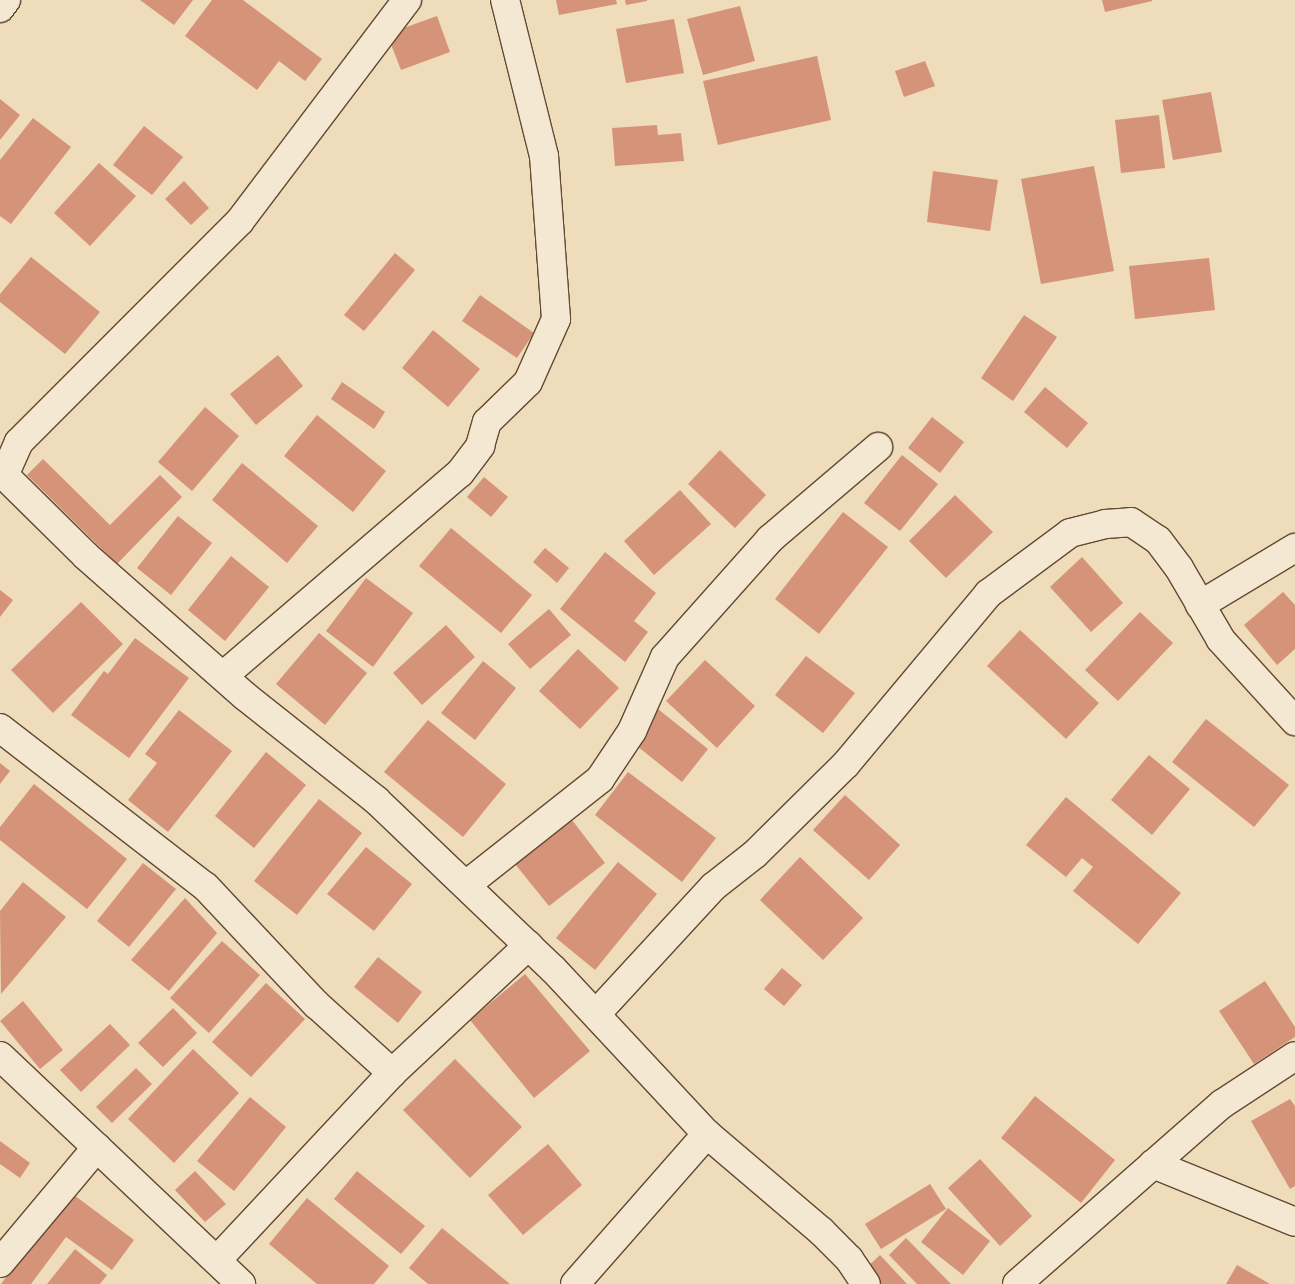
<!DOCTYPE html>
<html>
<head>
<meta charset="utf-8">
<style>
	body { margin:0 }
	#map { position:relative; width:1295px; height:1284px; overflow:hidden; background:#efdcba; font-family:Cardo,serif }
	div>[style] { position:absolute }
	.building>* { inset:0; background:#d59379 }
	.roads { filter:drop-shadow(1px 0 #634933) drop-shadow(-1px 0 #634933) drop-shadow(0 1px #634933) drop-shadow(0 -1px #634933) }
	.minor>* { height:28px; margin:-14px; padding:0 14px; transform-origin:14px; border-radius:14px; background:#f5e8d2 }
	.tertiary>* { height:28px; margin:-14px; padding:0 14px; transform-origin:14px; border-radius:14px; background:#f5e8d2 }
	span { translate:-50% -50%; white-space:nowrap; text-align:center; line-height:1.15; -webkit-text-stroke:4px #f5e8d2; paint-order:stroke }
</style>
</head>
<body>
<div id="map">
	<div class="building">
		<i style="clip-path:polygon(140px 0,193px 0,174px 25px)"></i>
		<i style="clip-path:polygon(212px 0,243px 0,322px 59px,305px 81px,279px 61px,257px 90px,185px 36px)"></i>
		<i style="clip-path:polygon(556px 0,616px 0,617px 4px,559px 15px)"></i>
		<i style="clip-path:polygon(625px 0,647px 0,647px 1px,626px 5px)"></i>
		<i style="clip-path:polygon(1102px 0,1152px 0,1152px 1px,1105px 12px)"></i>
		<i style="clip-path:polygon(740px 6px,755px 61px,703px 75px,687px 19px)"></i>
		<i style="clip-path:polygon(437px 16px,450px 52px,401px 70px,387px 34px)"></i>
		<i style="clip-path:polygon(674px 19px,684px 73px,626px 83px,616px 29px)"></i>
		<i style="clip-path:polygon(817px 56px,831px 120px,718px 145px,703px 81px)"></i>
		<i style="clip-path:polygon(925px 61px,935px 86px,904px 97px,895px 71px)"></i>
		<i style="clip-path:polygon(1211px 92px,1222px 152px,1173px 160px,1162px 100px)"></i>
		<i style="clip-path:polygon(0 99px,20px 115px,0 140px)"></i>
		<i style="clip-path:polygon(1159px 115px,1165px 168px,1121px 173px,1115px 120px)"></i>
		<i style="clip-path:polygon(33px 118px,71px 147px,11px 224px,0 216px,0 160px)"></i>
		<i style="clip-path:polygon(657px 125px,658px 135px,681px 133px,684px 161px,615px 166px,612px 128px)"></i>
		<i style="clip-path:polygon(144px 126px,183px 157px,152px 195px,113px 165px)"></i>
		<i style="clip-path:polygon(99px 163px,136px 196px,90px 246px,54px 213px)"></i>
		<i style="clip-path:polygon(1094px 166px,1114px 271px,1041px 284px,1021px 179px)"></i>
		<i style="clip-path:polygon(933px 171px,998px 180px,990px 231px,927px 222px)"></i>
		<i style="clip-path:polygon(184px 181px,209px 208px,191px 225px,165px 199px)"></i>
		<i style="clip-path:polygon(395px 253px,415px 270px,364px 331px,344px 315px)"></i>
		<i style="clip-path:polygon(31px 257px,100px 312px,65px 354px,0 302px,0 294px)"></i>
		<i style="clip-path:polygon(1209px 258px,1215px 310px,1135px 319px,1129px 266px)"></i>
		<i style="clip-path:polygon(480px 295px,534px 333px,517px 358px,462px 321px)"></i>
		<i style="clip-path:polygon(1024px 315px,1057px 337px,1013px 401px,981px 378px)"></i>
		<i style="clip-path:polygon(433px 330px,480px 369px,448px 407px,402px 368px)"></i>
		<i style="clip-path:polygon(278px 355px,303px 386px,256px 425px,230px 394px)"></i>
		<i style="clip-path:polygon(342px 382px,385px 412px,374px 429px,331px 399px)"></i>
		<i style="clip-path:polygon(1045px 387px,1088px 423px,1067px 448px,1024px 412px)"></i>
		<i style="clip-path:polygon(205px 407px,239px 436px,192px 491px,158px 462px)"></i>
		<i style="clip-path:polygon(317px 415px,386px 471px,353px 512px,284px 456px)"></i>
		<i style="clip-path:polygon(932px 417px,964px 442px,940px 473px,908px 448px)"></i>
		<i style="clip-path:polygon(720px 450px,766px 495px,735px 528px,688px 484px)"></i>
		<i style="clip-path:polygon(902px 455px,938px 484px,900px 531px,864px 503px)"></i>
		<i style="clip-path:polygon(43px 459px,110px 525px,160px 475px,182px 497px,117px 564px,27px 475px)"></i>
		<i style="clip-path:polygon(242px 463px,318px 526px,287px 563px,212px 500px)"></i>
		<i style="clip-path:polygon(484px 477px,508px 497px,491px 517px,467px 497px)"></i>
		<i style="clip-path:polygon(680px 490px,711px 524px,654px 575px,624px 541px)"></i>
		<i style="clip-path:polygon(955px 495px,993px 532px,946px 578px,909px 541px)"></i>
		<i style="clip-path:polygon(843px 512px,888px 547px,819px 634px,775px 599px)"></i>
		<i style="clip-path:polygon(178px 516px,212px 543px,171px 595px,137px 568px)"></i>
		<i style="clip-path:polygon(451px 528px,532px 595px,501px 633px,419px 566px)"></i>
		<i style="clip-path:polygon(545px 548px,569px 568px,557px 583px,533px 562px)"></i>
		<i style="clip-path:polygon(605px 552px,656px 593px,634px 621px,648px 632px,625px 662px,560px 609px)"></i>
		<i style="clip-path:polygon(231px 556px,269px 587px,225px 641px,188px 610px)"></i>
		<i style="clip-path:polygon(1082px 557px,1123px 603px,1091px 632px,1050px 587px)"></i>
		<i style="clip-path:polygon(366px 578px,413px 613px,373px 667px,326px 631px)"></i>
		<i style="clip-path:polygon(0 590px,13px 600px,0 617px)"></i>
		<i style="clip-path:polygon(1283px 592px,1295px 605px,1295px 649px,1277px 665px,1244px 625px)"></i>
		<i style="clip-path:polygon(81px 602px,123px 644px,53px 713px,11px 670px)"></i>
		<i style="clip-path:polygon(549px 609px,571px 635px,530px 669px,508px 644px)"></i>
		<i style="clip-path:polygon(1140px 612px,1173px 643px,1118px 701px,1085px 670px)"></i>
		<i style="clip-path:polygon(446px 625px,475px 657px,422px 705px,393px 673px)"></i>
		<i style="clip-path:polygon(1020px 630px,1099px 703px,1066px 739px,987px 666px)"></i>
		<i style="clip-path:polygon(319px 633px,367px 673px,325px 725px,276px 684px)"></i>
		<i style="clip-path:polygon(135px 638px,189px 678px,129px 758px,71px 715px,104px 671px,108px 674px)"></i>
		<i style="clip-path:polygon(578px 649px,619px 688px,580px 729px,539px 691px)"></i>
		<i style="clip-path:polygon(806px 656px,855px 693px,823px 733px,775px 695px)"></i>
		<i style="clip-path:polygon(705px 660px,755px 706px,717px 748px,666px 701px)"></i>
		<i style="clip-path:polygon(483px 661px,516px 688px,475px 740px,441px 713px)"></i>
		<i style="clip-path:polygon(658px 709px,708px 749px,682px 782px,632px 742px)"></i>
		<i style="clip-path:polygon(179px 710px,232px 751px,168px 832px,128px 800px,157px 763px,145px 754px)"></i>
		<i style="clip-path:polygon(1206px 719px,1289px 785px,1254px 827px,1172px 762px)"></i>
		<i style="clip-path:polygon(428px 720px,506px 784px,463px 837px,384px 772px)"></i>
		<i style="clip-path:polygon(266px 752px,306px 785px,254px 848px,215px 816px)"></i>
		<i style="clip-path:polygon(1149px 755px,1190px 789px,1152px 835px,1111px 800px)"></i>
		<i style="clip-path:polygon(0 763px,10px 771px,0 784px)"></i>
		<i style="clip-path:polygon(628px 772px,716px 838px,682px 882px,595px 815px)"></i>
		<i style="clip-path:polygon(34px 784px,127px 859px,87px 909px,0 840px,0 827px)"></i>
		<i style="clip-path:polygon(845px 795px,900px 845px,869px 880px,813px 830px)"></i>
		<i style="clip-path:polygon(1066px 797px,1181px 893px,1138px 944px,1073px 891px,1093px 867px,1082px 858px,1066px 877px,1026px 845px)"></i>
		<i style="clip-path:polygon(319px 799px,362px 833px,297px 915px,254px 881px)"></i>
		<i style="clip-path:polygon(572px 820px,605px 863px,549px 906px,515px 864px)"></i>
		<i style="clip-path:polygon(366px 847px,412px 884px,374px 931px,327px 894px)"></i>
		<i style="clip-path:polygon(800px 857px,863px 918px,823px 960px,760px 900px)"></i>
		<i style="clip-path:polygon(618px 862px,657px 894px,595px 970px,556px 938px)"></i>
		<i style="clip-path:polygon(143px 863px,176px 889px,129px 947px,97px 921px)"></i>
		<i style="clip-path:polygon(23px 882px,66px 917px,1px 994px,0 911px)"></i>
		<i style="clip-path:polygon(185px 898px,217px 933px,169px 991px,131px 960px)"></i>
		<i style="clip-path:polygon(222px 941px,260px 975px,209px 1033px,170px 998px)"></i>
		<i style="clip-path:polygon(378px 957px,422px 992px,398px 1023px,354px 987px)"></i>
		<i style="clip-path:polygon(782px 968px,802px 985px,784px 1006px,764px 989px)"></i>
		<i style="clip-path:polygon(525px 974px,590px 1051px,534px 1098px,470px 1020px)"></i>
		<i style="clip-path:polygon(1265px 981px,1295px 1027px,1295px 1037px,1254px 1064px,1219px 1011px)"></i>
		<i style="clip-path:polygon(266px 983px,305px 1019px,251px 1077px,212px 1042px)"></i>
		<i style="clip-path:polygon(23px 1001px,63px 1050px,40px 1069px,0 1021px)"></i>
		<i style="clip-path:polygon(173px 1008px,197px 1033px,163px 1067px,138px 1043px)"></i>
		<i style="clip-path:polygon(110px 1024px,130px 1045px,81px 1092px,60px 1070px)"></i>
		<i style="clip-path:polygon(193px 1049px,239px 1093px,174px 1163px,128px 1119px)"></i>
		<i style="clip-path:polygon(455px 1059px,522px 1127px,470px 1178px,403px 1110px)"></i>
		<i style="clip-path:polygon(136px 1068px,152px 1084px,112px 1123px,96px 1107px)"></i>
		<i style="clip-path:polygon(1035px 1096px,1115px 1160px,1081px 1203px,1001px 1138px)"></i>
		<i style="clip-path:polygon(250px 1097px,286px 1127px,234px 1191px,197px 1161px)"></i>
		<i style="clip-path:polygon(1290px 1099px,1295px 1106px,1295px 1186px,1290px 1189px,1251px 1121px)"></i>
		<i style="clip-path:polygon(0 1141px,30px 1163px,20px 1178px,0 1164px)"></i>
		<i style="clip-path:polygon(548px 1144px,582px 1185px,523px 1235px,488px 1195px)"></i>
		<i style="clip-path:polygon(980px 1159px,1032px 1216px,1000px 1246px,948px 1188px)"></i>
		<i style="clip-path:polygon(195px 1171px,226px 1204px,205px 1222px,175px 1190px)"></i>
		<i style="clip-path:polygon(357px 1171px,425px 1226px,401px 1254px,334px 1199px)"></i>
		<i style="clip-path:polygon(930px 1184px,946px 1209px,881px 1249px,865px 1224px)"></i>
		<i style="clip-path:polygon(70px 1192px,134px 1240px,112px 1270px,66px 1237px,31px 1284px,1px 1284px)"></i>
		<i style="clip-path:polygon(307px 1198px,389px 1266px,374px 1284px,317px 1284px,269px 1244px)"></i>
		<i style="clip-path:polygon(948px 1208px,990px 1241px,963px 1275px,921px 1242px)"></i>
		<i style="clip-path:polygon(442px 1228px,510px 1284px,428px 1284px,409px 1268px)"></i>
		<i style="clip-path:polygon(906px 1238px,951px 1284px,917px 1284px,889px 1255px)"></i>
		<i style="clip-path:polygon(75px 1249px,107px 1275px,100px 1284px,47px 1284px)"></i>
		<i style="clip-path:polygon(880px 1255px,907px 1284px,873px 1284px,862px 1272px)"></i>
		<i style="clip-path:polygon(1237px 1265px,1270px 1284px,1226px 1284px)"></i>
	</div>
	<div class="roads">
		<div class="minor">
			<i style="left:407px;top:0;width:277px;rotate:127.1deg"></i>
			<i style="left:240px;top:221px;width:313px;rotate:135deg"></i>
			<i style="left:19px;top:442px;width:36px;rotate:114deg"></i>
			<i style="left:4px;top:475px;width:115px;rotate:44.6deg"></i>
			<i style="left:86px;top:556px;width:213px;rotate:41.4deg"></i>
			<i style="left:246px;top:697px;width:166px;rotate:38.4deg"></i>
			<i style="left:376px;top:800px;width:245px;rotate:43.7deg"></i>
			<i style="left:553px;top:969px;width:226px;rotate:47deg"></i>
			<i style="left:707px;top:1134px;width:150px;rotate:40.4deg"></i>
			<i style="left:821px;top:1231px;width:40px;rotate:45deg"></i>
			<i style="left:849px;top:1259px;width:30px;rotate:56deg"></i>
			<i style="left:0;top:8px;width:10px;rotate:-53deg"></i>
			<i style="left:1200px;top:605px;width:111px;rotate:-31deg"></i>
			<i style="left:223px;top:676px;width:312px;rotate:-40.6deg"></i>
			<i style="left:460px;top:473px;width:34px;rotate:-53deg"></i>
			<i style="left:480px;top:446px;width:25px;rotate:-74deg"></i>
			<i style="left:487px;top:422px;width:57px;rotate:-44.3deg"></i>
			<i style="left:528px;top:382px;width:69px;rotate:-66deg"></i>
			<i style="left:556px;top:319px;width:163px;rotate:-94.2deg"></i>
			<i style="left:544px;top:156px;width:161px;rotate:-104deg"></i>
			<i style="left:0;top:728px;width:260px;rotate:37.7deg"></i>
			<i style="left:206px;top:887px;width:161px;rotate:46.8deg"></i>
			<i style="left:316px;top:1004px;width:103px;rotate:42.2deg"></i>
			<i style="left:466px;top:885px;width:171px;rotate:-38.3deg"></i>
			<i style="left:600px;top:779px;width:58px;rotate:-56.3deg"></i>
			<i style="left:632px;top:731px;width:81px;rotate:-66deg"></i>
			<i style="left:665px;top:657px;width:158px;rotate:-48.3deg"></i>
			<i style="left:770px;top:539px;width:142px;rotate:-40.4deg"></i>
			<i style="left:596px;top:1014px;width:173px;rotate:-47.3deg"></i>
			<i style="left:713px;top:887px;width:53px;rotate:-38.2deg"></i>
			<i style="left:755px;top:854px;width:128px;rotate:-44.7deg"></i>
			<i style="left:846px;top:764px;width:222px;rotate:-50.1deg"></i>
			<i style="left:988px;top:594px;width:102px;rotate:-36.6deg"></i>
			<i style="left:1070px;top:533px;width:36px;rotate:-14deg"></i>
			<i style="left:1105px;top:524px;width:26px;rotate:-4deg"></i>
			<i style="left:1131px;top:522px;width:32px;rotate:34deg"></i>
			<i style="left:1158px;top:540px;width:35px;rotate:53deg"></i>
			<i style="left:1179px;top:568px;width:83px;rotate:59.7deg"></i>
			<i style="left:1221px;top:640px;width:110px;rotate:47.6deg"></i>
			<i style="left:1153px;top:1164px;width:153px;rotate:22.2deg"></i>
			<i style="left:217px;top:1260px;width:256px;rotate:-46.9deg"></i>
			<i style="left:392px;top:1073px;width:187px;rotate:-43.1deg"></i>
			<i style="left:0;top:1263px;width:151px;rotate:-50.1deg"></i>
			<i style="left:575px;top:1284px;width:200px;rotate:-48.7deg"></i>
			<i style="left:1017px;top:1284px;width:273px;rotate:-41.3deg"></i>
			<i style="left:1222px;top:1104px;width:87px;rotate:-33.3deg"></i>
		</div>
		<div class="tertiary">
			<i style="left:0;top:1056px;width:332px;rotate:43.4deg"></i>
		</div>
	</div>
</div>
</body>
</html>
